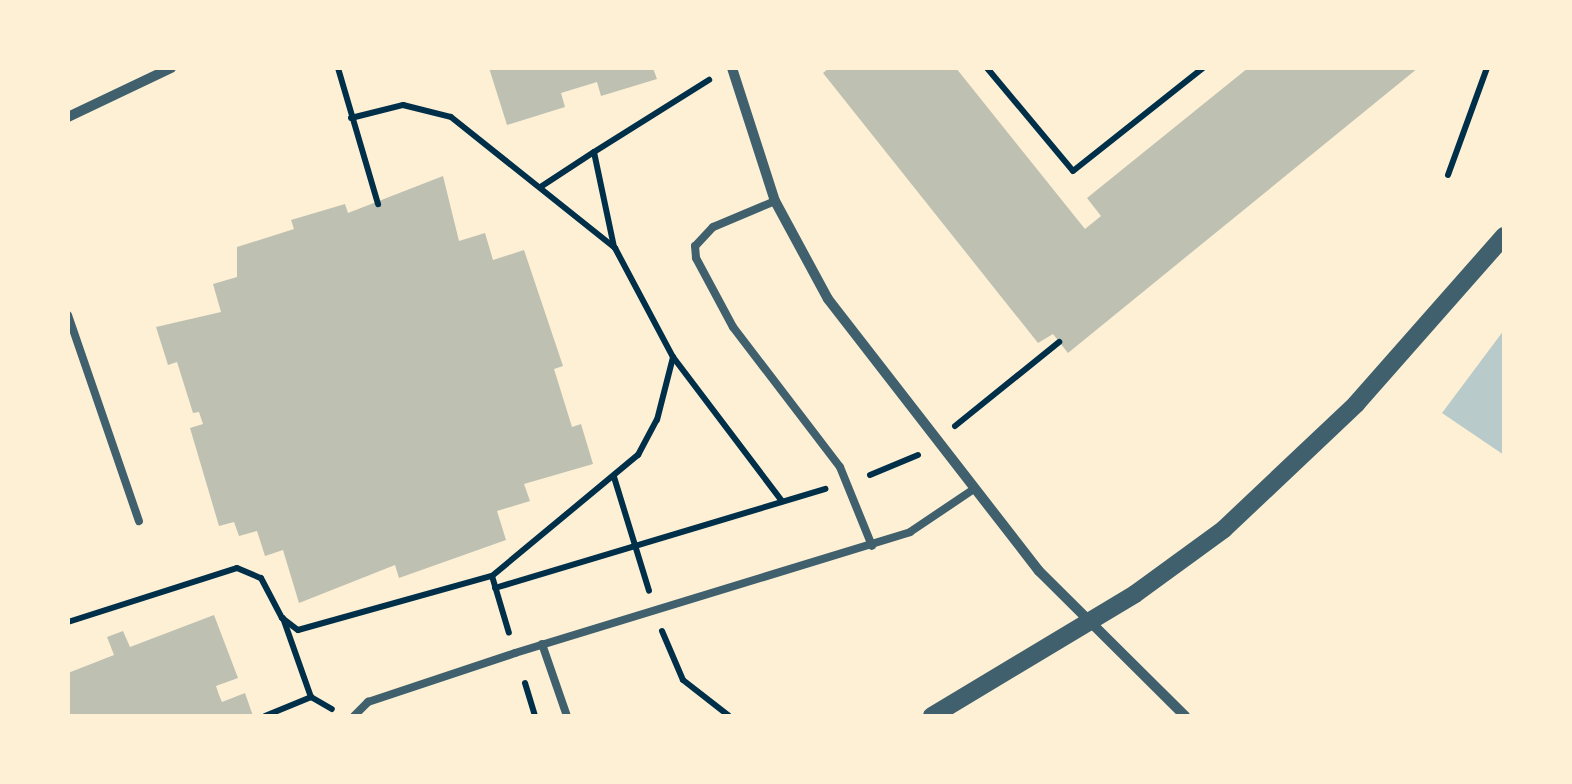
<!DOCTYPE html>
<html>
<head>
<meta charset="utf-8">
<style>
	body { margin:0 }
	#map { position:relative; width:1572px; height:784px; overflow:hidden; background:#fdf0d5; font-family:Figtree,sans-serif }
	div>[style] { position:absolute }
	.green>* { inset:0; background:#b9caca }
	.building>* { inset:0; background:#bec0b2 }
	.path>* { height:6px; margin:-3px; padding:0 3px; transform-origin:3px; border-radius:3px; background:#003049 }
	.service>* { height:8px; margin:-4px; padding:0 4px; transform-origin:4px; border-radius:4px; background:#3f606c }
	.minor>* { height:10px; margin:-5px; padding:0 5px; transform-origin:5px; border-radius:5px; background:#3f606c }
	.tertiary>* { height:18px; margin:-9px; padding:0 9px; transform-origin:9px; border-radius:9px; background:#3f606c }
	span { translate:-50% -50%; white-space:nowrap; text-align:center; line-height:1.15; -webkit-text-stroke:8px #fdf0d5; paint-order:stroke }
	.frame { position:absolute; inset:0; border:70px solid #fdf0d5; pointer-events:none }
</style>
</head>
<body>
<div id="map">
	<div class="green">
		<i style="clip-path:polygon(1504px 330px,1504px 455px,1442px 413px)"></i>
	</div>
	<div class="building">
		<i style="clip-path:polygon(489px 68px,653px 68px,657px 79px,601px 96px,597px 82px,561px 93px,565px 107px,507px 125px)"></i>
		<i style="clip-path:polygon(829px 68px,956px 68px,1085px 229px,1101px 216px,1087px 198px,1248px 68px,1418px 68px,1068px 353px,1053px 334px,1038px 343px,823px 73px)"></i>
		<i style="clip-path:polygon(443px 176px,459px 241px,485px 233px,493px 260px,524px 250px,563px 366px,554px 369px,572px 427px,581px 424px,593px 464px,524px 484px,530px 501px,497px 511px,506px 540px,399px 578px,395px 565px,299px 603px,283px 550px,265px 556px,257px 531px,239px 536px,234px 522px,219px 526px,190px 428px,203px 424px,199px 412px,193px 413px,177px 362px,168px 365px,156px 327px,221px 312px,213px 284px,237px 277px,237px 247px,294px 229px,291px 220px,345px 204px,348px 213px)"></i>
		<i style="clip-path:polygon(214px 615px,238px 678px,216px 686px,219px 695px,222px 702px,245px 693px,253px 716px,68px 716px,68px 673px,114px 655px,107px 637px,123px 631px,130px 647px)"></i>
	</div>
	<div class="path">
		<i style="left:338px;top:68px;width:142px;rotate:73.6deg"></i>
		<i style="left:987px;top:68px;width:134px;rotate:50.1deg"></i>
		<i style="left:1073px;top:171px;width:166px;rotate:-38.4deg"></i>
		<i style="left:351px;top:118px;width:54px;rotate:-14deg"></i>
		<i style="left:403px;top:105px;width:49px;rotate:14deg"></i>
		<i style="left:451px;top:117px;width:210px;rotate:38.6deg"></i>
		<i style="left:615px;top:248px;width:123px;rotate:62deg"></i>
		<i style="left:673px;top:357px;width:181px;rotate:52.9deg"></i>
		<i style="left:1448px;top:175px;width:114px;rotate:-70deg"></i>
		<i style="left:542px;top:186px;width:62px;rotate:-33.2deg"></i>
		<i style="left:614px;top:247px;width:97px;rotate:-101.9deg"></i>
		<i style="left:594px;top:152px;width:136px;rotate:-32.1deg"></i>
		<i style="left:955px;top:426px;width:134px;rotate:-38.9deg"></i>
		<i style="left:870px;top:475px;width:52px;rotate:-22.6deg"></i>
		<i style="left:614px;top:477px;width:119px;rotate:72.9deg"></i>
		<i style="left:492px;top:576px;width:59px;rotate:73.4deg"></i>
		<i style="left:495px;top:588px;width:345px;rotate:-16.7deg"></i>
		<i style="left:283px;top:618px;width:84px;rotate:70.5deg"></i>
		<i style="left:68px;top:622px;width:177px;rotate:-17.7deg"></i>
		<i style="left:237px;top:568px;width:26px;rotate:23deg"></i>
		<i style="left:261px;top:578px;width:45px;rotate:62.3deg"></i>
		<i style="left:282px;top:618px;width:20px;rotate:37deg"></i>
		<i style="left:298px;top:630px;width:201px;rotate:-15.6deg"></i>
		<i style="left:492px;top:576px;width:190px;rotate:-39.7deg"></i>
		<i style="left:638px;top:455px;width:40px;rotate:-62deg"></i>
		<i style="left:657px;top:420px;width:65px;rotate:-75.7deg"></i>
		<i style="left:662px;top:631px;width:53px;rotate:66.8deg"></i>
		<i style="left:683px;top:680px;width:58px;rotate:38deg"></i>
		<i style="left:525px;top:683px;width:34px;rotate:73deg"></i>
		<i style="left:265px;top:716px;width:50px;rotate:-22.4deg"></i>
		<i style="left:311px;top:697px;width:24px;rotate:30deg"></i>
	</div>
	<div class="service">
		<i style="left:775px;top:201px;width:67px;rotate:157.2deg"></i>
		<i style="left:713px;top:227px;width:26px;rotate:133deg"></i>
		<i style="left:695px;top:246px;width:12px;rotate:85deg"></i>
		<i style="left:696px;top:258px;width:78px;rotate:61.8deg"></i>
		<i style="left:733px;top:327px;width:176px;rotate:52.6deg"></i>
		<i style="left:840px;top:467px;width:85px;rotate:67.9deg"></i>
		<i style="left:68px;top:315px;width:218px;rotate:71deg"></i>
		<i style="left:542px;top:644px;width:76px;rotate:70.9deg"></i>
		<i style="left:354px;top:716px;width:20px;rotate:-45deg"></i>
		<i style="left:368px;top:702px;width:155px;rotate:-18.4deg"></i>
		<i style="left:515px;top:653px;width:413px;rotate:-17deg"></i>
		<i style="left:910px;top:532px;width:77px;rotate:-33.9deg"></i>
	</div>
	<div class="minor">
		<i style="left:732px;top:68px;width:140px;rotate:72.1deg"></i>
		<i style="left:775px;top:201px;width:111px;rotate:61.6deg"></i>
		<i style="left:828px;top:299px;width:344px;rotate:52.2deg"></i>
		<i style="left:1039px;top:571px;width:206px;rotate:44.8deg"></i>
		<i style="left:68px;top:117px;width:114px;rotate:-25.4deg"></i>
	</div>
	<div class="tertiary">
		<i style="left:932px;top:716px;width:237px;rotate:-31deg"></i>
		<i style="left:1135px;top:594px;width:110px;rotate:-36.1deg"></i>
		<i style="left:1224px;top:529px;width:182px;rotate:-43.4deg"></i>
		<i style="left:1356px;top:404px;width:224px;rotate:-48.6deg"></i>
	</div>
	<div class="frame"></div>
</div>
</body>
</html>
